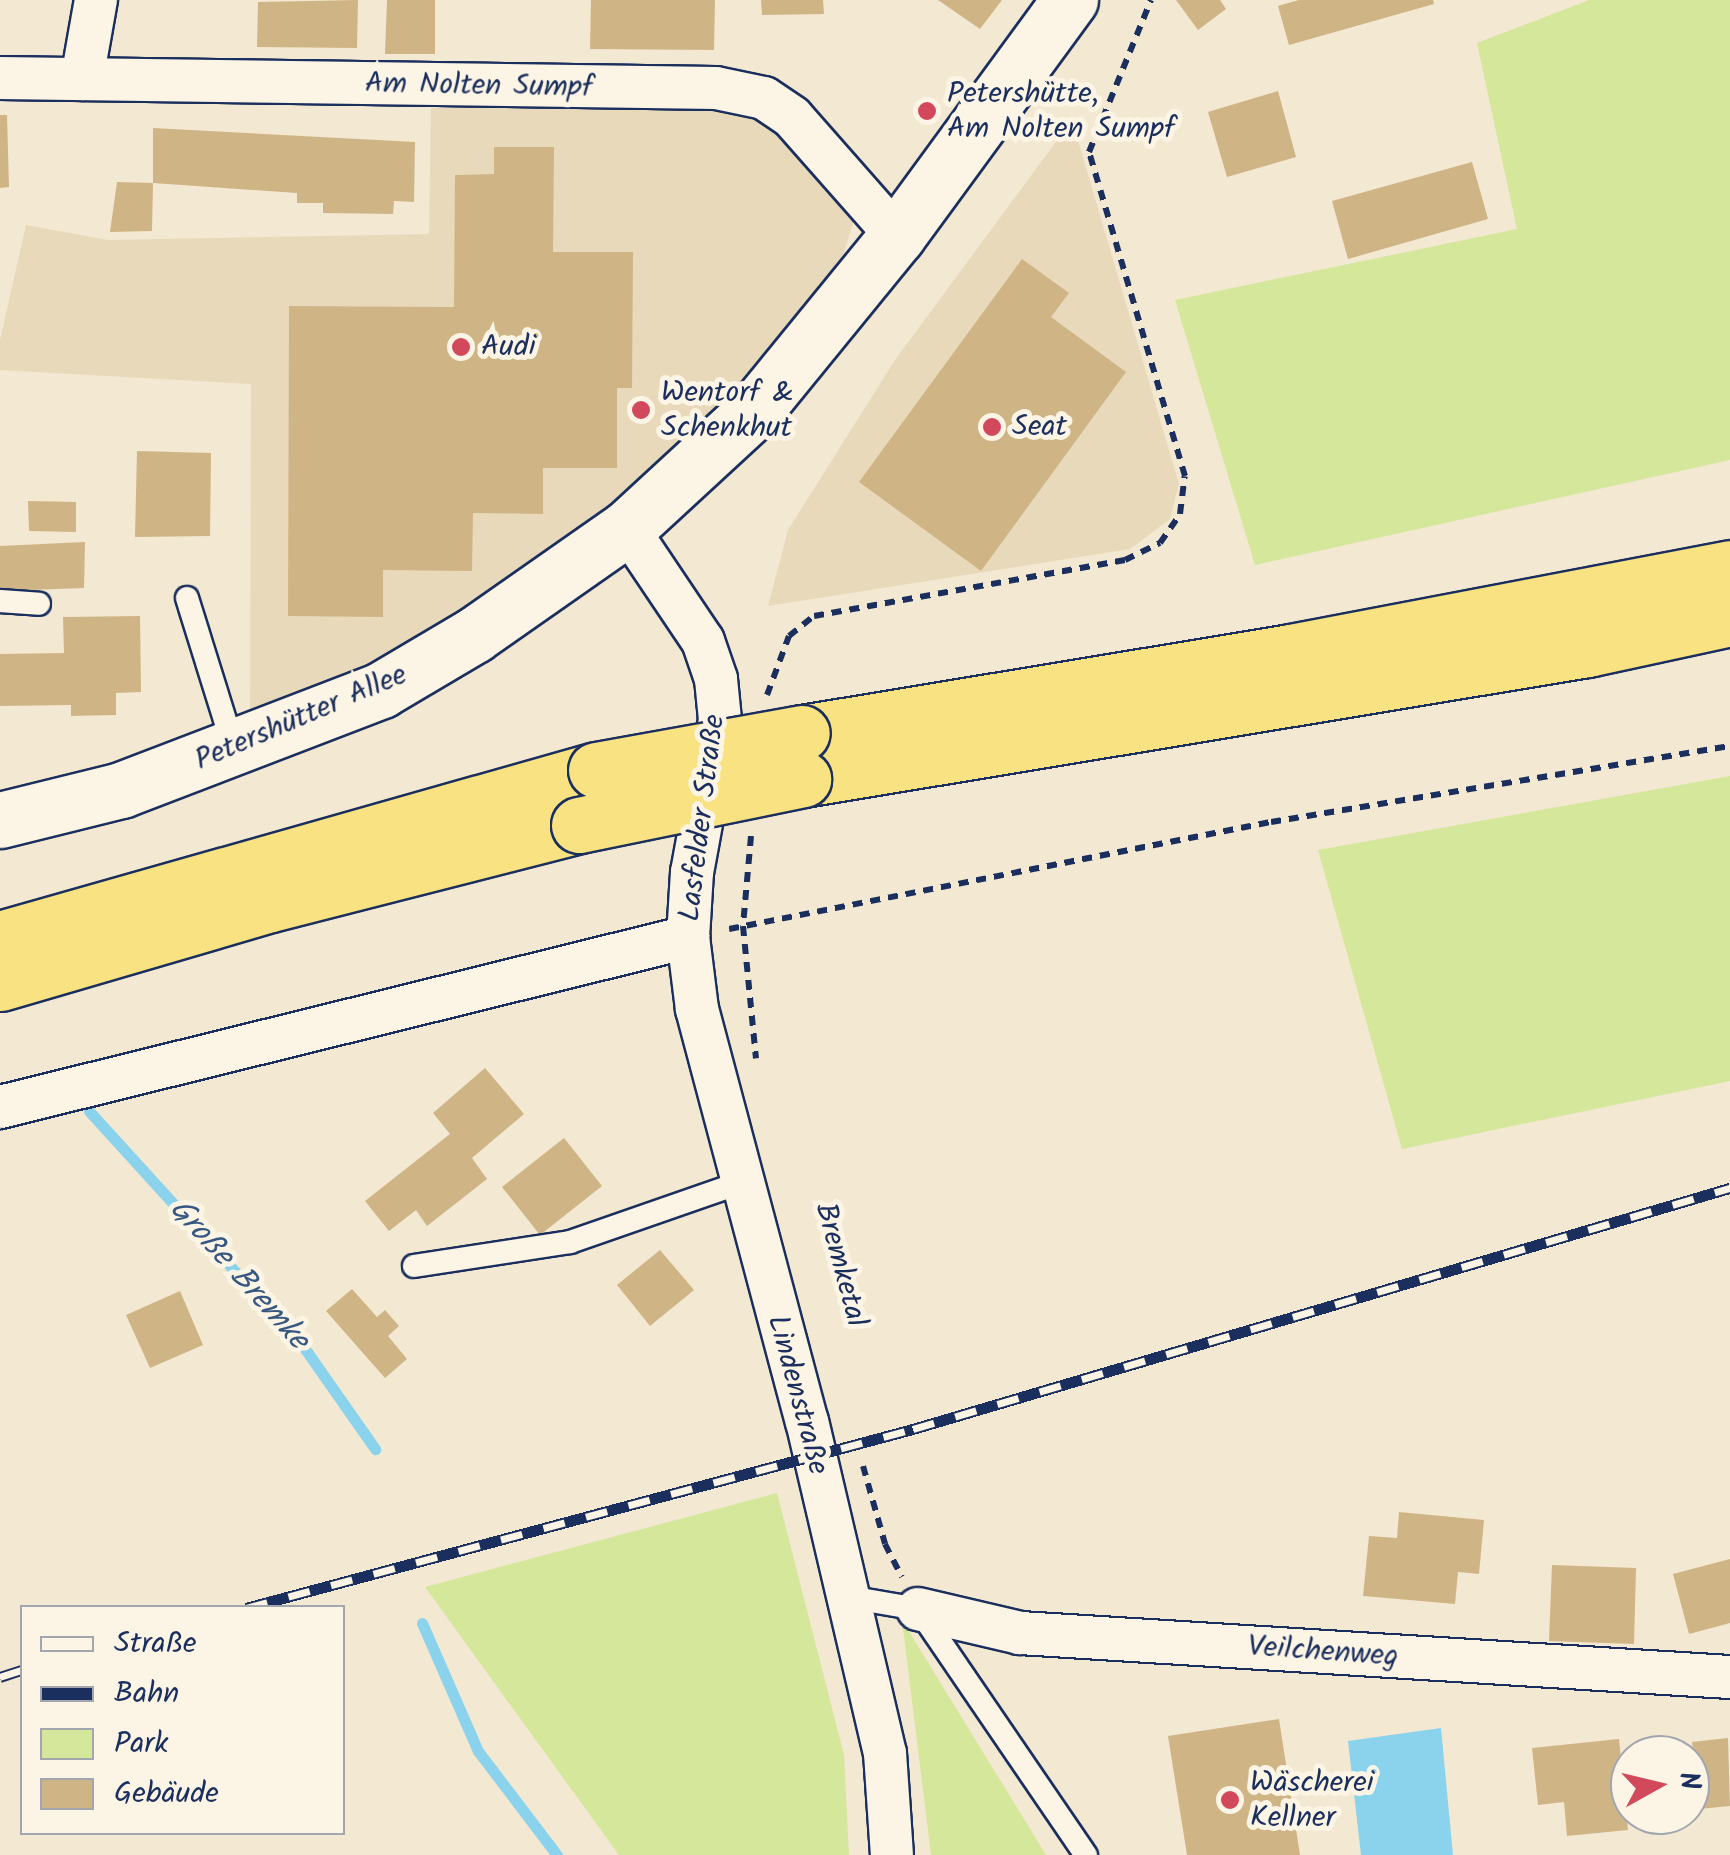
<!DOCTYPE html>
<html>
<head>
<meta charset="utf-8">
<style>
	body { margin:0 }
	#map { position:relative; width:1730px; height:1855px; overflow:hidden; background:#f3e8d2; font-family:Kalam,sans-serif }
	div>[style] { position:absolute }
	.built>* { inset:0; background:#e8d9bb }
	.green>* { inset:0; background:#d4e79b }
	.water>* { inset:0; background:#8bd3ec }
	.stream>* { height:11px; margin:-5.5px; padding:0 5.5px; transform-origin:5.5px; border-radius:5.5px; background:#8bd3ec }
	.building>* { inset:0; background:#cfb585 }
	.path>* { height:6px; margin-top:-3px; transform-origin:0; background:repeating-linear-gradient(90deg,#1b2f5e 0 10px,transparent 0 18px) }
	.roads { filter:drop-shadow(2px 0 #1b2f5e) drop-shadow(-2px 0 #1b2f5e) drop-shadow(0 2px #1b2f5e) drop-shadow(0 -2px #1b2f5e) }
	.lane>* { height:22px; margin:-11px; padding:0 11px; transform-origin:11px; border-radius:11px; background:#fcf5e5 }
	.street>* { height:42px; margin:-21px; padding:0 21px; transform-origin:21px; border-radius:21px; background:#fcf5e5 }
	.secondary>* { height:55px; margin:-27.5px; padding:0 27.5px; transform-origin:27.5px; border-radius:27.5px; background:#fcf5e5 }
	.highway>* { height:55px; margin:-27.5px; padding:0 27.5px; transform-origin:27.5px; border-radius:27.5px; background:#f8e281 }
	.rail>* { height:11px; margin-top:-5.5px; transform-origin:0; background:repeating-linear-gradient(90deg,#fcf5e5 0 22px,#1b2f5e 0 44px); box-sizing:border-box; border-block:2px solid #1b2f5e }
	.bridges { filter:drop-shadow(2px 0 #1b2f5e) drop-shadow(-2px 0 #1b2f5e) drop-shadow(0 2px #1b2f5e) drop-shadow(0 -2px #1b2f5e) }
	.highway-bridge>* { height:55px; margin:-27.5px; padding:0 27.5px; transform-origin:27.5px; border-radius:27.5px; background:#f8e281 }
	.dots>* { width:28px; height:28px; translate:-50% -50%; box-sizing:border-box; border:5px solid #fcf5e5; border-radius:50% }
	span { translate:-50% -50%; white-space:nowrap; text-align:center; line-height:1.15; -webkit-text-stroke:10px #fcf5e5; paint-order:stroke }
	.street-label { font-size:30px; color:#1b2f5e }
	.poi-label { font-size:30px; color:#1b2f5e }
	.left { translate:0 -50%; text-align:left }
	.water-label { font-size:32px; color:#375882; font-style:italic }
	.legend { position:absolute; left:20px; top:1605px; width:325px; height:230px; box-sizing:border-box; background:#fcf5e5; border:2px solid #a2a6af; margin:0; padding:12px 18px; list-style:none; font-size:30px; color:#1b2f5e }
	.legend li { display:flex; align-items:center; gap:20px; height:50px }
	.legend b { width:50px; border:2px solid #a2a6af }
	.north { position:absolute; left:1610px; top:1735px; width:100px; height:100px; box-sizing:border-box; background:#fcf5e5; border:2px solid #a2a6af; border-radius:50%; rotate:82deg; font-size:28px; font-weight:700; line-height:40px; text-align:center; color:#1b2f5e }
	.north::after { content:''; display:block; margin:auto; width:35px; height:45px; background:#d1495b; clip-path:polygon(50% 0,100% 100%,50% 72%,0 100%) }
</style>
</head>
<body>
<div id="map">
	<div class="built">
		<i style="clip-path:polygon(714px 104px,754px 110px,847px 194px,854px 220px,843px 255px,733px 399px,624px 505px,453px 627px,250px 724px,251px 384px,0 370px,0 340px,26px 225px,108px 240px,429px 234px,431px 108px)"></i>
		<i style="clip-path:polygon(1072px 120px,1179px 484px,1170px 519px,1130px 549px,768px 606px,788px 530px,895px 360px)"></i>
	</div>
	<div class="green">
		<i style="clip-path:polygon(1589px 0,1730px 0,1730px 460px,1255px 565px,1175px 300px,1517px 229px,1477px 43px)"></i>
		<i style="clip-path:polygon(1730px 776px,1730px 1081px,1402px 1149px,1318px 850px)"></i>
		<i style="clip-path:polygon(777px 1493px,844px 1755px,849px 1855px,619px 1855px,425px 1587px)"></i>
		<i style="clip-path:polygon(902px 1620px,1046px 1855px,931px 1855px)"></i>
	</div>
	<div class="water">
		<i style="clip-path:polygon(1441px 1728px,1453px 1855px,1361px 1855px,1348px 1741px)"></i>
	</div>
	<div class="stream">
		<i style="left:89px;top:1111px;width:318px;rotate:47.7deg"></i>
		<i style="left:303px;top:1346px;width:126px;rotate:55deg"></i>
		<i style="left:422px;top:1623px;width:140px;rotate:66.4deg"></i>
		<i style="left:478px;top:1751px;width:131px;rotate:52.8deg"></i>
	</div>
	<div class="building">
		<i style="clip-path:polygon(358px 0,357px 48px,257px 47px,258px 2px)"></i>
		<i style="clip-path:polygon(387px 0,435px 0,435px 54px,385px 54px)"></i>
		<i style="clip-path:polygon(591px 0,715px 0,714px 50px,590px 49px)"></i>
		<i style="clip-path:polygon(761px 0,823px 0,824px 14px,762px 15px)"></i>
		<i style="clip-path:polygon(938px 0,1002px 0,980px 29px)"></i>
		<i style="clip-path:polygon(1176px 0,1220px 0,1226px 9px,1198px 30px)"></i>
		<i style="clip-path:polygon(1299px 0,1433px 0,1434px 4px,1289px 45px,1278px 6px)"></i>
		<i style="clip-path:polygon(1278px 91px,1296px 157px,1227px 177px,1208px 112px)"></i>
		<i style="clip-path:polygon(0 115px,7px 115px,9px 187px,0 188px)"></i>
		<i style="clip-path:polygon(153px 128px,415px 142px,414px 202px,394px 201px,393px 214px,323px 213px,323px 203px,297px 203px,297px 193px,153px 183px,152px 231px,110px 232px,117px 182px,153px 183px)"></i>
		<i style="clip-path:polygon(494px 147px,554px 147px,553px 252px,633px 252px,632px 388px,617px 388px,617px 468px,543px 468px,543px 514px,473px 513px,472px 571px,383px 570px,383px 617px,288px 616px,289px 306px,454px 307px,455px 175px,494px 174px)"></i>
		<i style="clip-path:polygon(1472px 162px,1488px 219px,1348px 259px,1332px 201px)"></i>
		<i style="clip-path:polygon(1022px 259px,1069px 293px,1051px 317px,1126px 372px,981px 571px,859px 482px)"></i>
		<i style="clip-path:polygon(137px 451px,211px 453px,210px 536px,135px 537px)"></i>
		<i style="clip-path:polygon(28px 501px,76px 502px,76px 532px,29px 531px)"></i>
		<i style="clip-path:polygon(85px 542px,84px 588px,0 591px,0 546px)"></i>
		<i style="clip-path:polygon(140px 616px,141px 692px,116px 693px,116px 715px,71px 716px,71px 705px,0 706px,0 654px,64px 653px,63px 617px)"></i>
		<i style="clip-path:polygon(485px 1068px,524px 1114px,472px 1158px,487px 1179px,427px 1226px,416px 1210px,389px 1231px,365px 1201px,450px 1134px,433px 1113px)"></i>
		<i style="clip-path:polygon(564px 1138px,602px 1186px,540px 1235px,502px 1187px)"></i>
		<i style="clip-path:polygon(660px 1250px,694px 1290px,650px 1326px,617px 1285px)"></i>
		<i style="clip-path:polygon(352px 1289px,377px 1317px,385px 1310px,399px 1326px,388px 1336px,407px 1359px,385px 1378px,326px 1311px)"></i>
		<i style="clip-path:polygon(180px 1291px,203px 1345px,150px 1368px,126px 1315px)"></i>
		<i style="clip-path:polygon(1399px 1512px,1484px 1520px,1479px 1574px,1458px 1572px,1455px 1604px,1363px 1596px,1369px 1536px,1397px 1538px)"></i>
		<i style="clip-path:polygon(1730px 1559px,1730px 1623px,1689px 1634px,1673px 1574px)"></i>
		<i style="clip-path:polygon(1552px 1565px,1636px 1568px,1634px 1644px,1549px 1641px)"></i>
		<i style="clip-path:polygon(1279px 1719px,1300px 1855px,1187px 1855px,1168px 1736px)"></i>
		<i style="clip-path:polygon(1728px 1738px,1730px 1806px,1699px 1809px,1692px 1742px)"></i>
		<i style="clip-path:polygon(1619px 1739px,1628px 1830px,1567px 1836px,1564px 1802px,1538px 1805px,1532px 1748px)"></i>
	</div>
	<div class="path">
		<i style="left:767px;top:695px;width:63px;rotate:-69.6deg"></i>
		<i style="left:789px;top:636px;width:32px;rotate:-39deg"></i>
		<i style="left:814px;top:616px;width:316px;rotate:-10.2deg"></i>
		<i style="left:1125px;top:560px;width:39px;rotate:-26deg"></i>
		<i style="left:1160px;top:543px;width:35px;rotate:-55deg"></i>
		<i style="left:1180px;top:514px;width:38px;rotate:-83deg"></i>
		<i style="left:1185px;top:476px;width:338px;rotate:-106.5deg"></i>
		<i style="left:1089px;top:152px;width:164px;rotate:-67.8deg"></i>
		<i style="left:751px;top:836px;width:90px;rotate:95.1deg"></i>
		<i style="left:743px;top:926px;width:133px;rotate:84.4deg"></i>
		<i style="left:729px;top:929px;width:552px;rotate:-11.17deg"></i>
		<i style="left:1271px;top:822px;width:465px;rotate:-9.4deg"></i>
		<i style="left:863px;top:1466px;width:81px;rotate:74.2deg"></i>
		<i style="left:885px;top:1544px;width:37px;rotate:63deg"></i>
	</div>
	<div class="roads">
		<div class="lane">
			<i style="left:187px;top:598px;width:155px;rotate:72.7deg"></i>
			<i style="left:0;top:601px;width:39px;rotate:4deg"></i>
			<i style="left:414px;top:1266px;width:158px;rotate:-8.7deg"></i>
			<i style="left:570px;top:1242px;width:179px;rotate:-19.2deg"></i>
			<i style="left:848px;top:1597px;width:71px;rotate:9.7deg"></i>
			<i style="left:918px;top:1609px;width:298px;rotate:55.7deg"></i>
		</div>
		<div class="street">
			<i style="left:0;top:78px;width:716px;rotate:0.8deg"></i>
			<i style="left:716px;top:88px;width:49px;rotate:11.8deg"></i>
			<i style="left:764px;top:98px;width:34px;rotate:34deg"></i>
			<i style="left:792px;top:117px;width:159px;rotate:48.6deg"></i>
			<i style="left:82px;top:79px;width:80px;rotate:-80deg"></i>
			<i style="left:627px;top:528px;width:136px;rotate:56.1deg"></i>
			<i style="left:703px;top:641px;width:40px;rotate:71.1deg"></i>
			<i style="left:716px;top:679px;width:41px;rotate:84.4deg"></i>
			<i style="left:720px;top:720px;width:155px;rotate:100.4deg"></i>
			<i style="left:692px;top:872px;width:65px;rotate:93.5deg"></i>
			<i style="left:688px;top:937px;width:73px;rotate:82.9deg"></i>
			<i style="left:697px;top:1009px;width:426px;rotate:75.1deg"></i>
			<i style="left:807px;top:1421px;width:341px;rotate:76.8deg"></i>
			<i style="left:885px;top:1753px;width:102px;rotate:86.1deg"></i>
			<i style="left:0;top:1107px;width:709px;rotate:-13.88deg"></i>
			<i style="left:918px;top:1609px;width:105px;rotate:13.2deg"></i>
			<i style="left:1020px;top:1633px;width:711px;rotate:3.55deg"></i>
		</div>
		<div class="secondary">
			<i style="left:0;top:820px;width:125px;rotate:-13.9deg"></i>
			<i style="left:121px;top:790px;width:279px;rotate:-21deg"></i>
			<i style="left:381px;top:690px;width:108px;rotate:-30.6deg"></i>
			<i style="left:474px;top:635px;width:187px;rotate:-35deg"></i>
			<i style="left:627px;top:528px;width:174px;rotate:-42.7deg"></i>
			<i style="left:755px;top:410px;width:225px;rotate:-50.8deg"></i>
			<i style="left:897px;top:236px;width:293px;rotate:-53.8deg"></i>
		</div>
		<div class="highway">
			<i style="left:802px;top:733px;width:495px;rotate:-9.4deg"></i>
			<i style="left:1290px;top:652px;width:448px;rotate:-10.8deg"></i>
			<i style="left:803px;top:779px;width:795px;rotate:-9.41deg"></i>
			<i style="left:1587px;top:649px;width:146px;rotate:-12.2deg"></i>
			<i style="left:0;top:939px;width:619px;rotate:-15.83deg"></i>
			<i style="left:0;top:983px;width:281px;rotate:-16.3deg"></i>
			<i style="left:270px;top:904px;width:319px;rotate:-14.3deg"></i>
		</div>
	</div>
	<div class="rail">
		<i style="left:246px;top:1608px;width:691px;rotate:-15.02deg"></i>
		<i style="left:913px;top:1429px;width:852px;rotate:-16.44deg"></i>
		<i style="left:0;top:1677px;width:23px;rotate:-18deg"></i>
	</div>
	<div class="bridges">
		<div class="highway-bridge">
			<i style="left:596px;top:770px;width:209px;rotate:-10.2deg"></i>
			<i style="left:579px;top:825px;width:229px;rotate:-11.6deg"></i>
		</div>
	</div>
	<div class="dots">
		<i style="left:927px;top:111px;background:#d1495b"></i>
		<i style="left:461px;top:347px;background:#d1495b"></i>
		<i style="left:641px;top:410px;background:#d1495b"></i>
		<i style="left:992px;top:427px;background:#d1495b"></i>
		<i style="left:1230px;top:1800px;background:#d1495b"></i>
	</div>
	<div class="street-label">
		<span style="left:479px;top:86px;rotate:1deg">Am Nolten Sumpf</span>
		<span style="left:301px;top:718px;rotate:-23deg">Petershütter Allee</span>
		<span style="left:703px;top:818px;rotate:-83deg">Lasfelder Straße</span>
		<span style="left:840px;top:1265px;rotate:75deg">Bremketal</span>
		<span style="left:797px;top:1395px;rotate:75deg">Lindenstraße</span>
		<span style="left:1323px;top:1652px;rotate:4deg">Veilchenweg</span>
	</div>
	<div class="poi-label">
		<span class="left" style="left:947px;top:111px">Petershütte,<br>Am Nolten Sumpf</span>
		<span class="left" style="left:481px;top:347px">Audi</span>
		<span class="left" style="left:661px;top:410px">Wentorf &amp;<br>Schenkhut</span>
		<span class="left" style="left:1012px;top:427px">Seat</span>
		<span class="left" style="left:1250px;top:1800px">Wäscherei<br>Kellner</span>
	</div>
	<div class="water-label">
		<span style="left:238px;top:1275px;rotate:48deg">Große Bremke</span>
	</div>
	<ul class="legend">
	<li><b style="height:12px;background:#fcf5e5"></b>Straße</li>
	<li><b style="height:12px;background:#1b2f5e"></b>Bahn</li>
	<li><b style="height:28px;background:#d4e79b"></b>Park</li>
	<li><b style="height:28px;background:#cfb585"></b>Gebäude</li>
	</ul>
	<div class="north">N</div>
</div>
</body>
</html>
